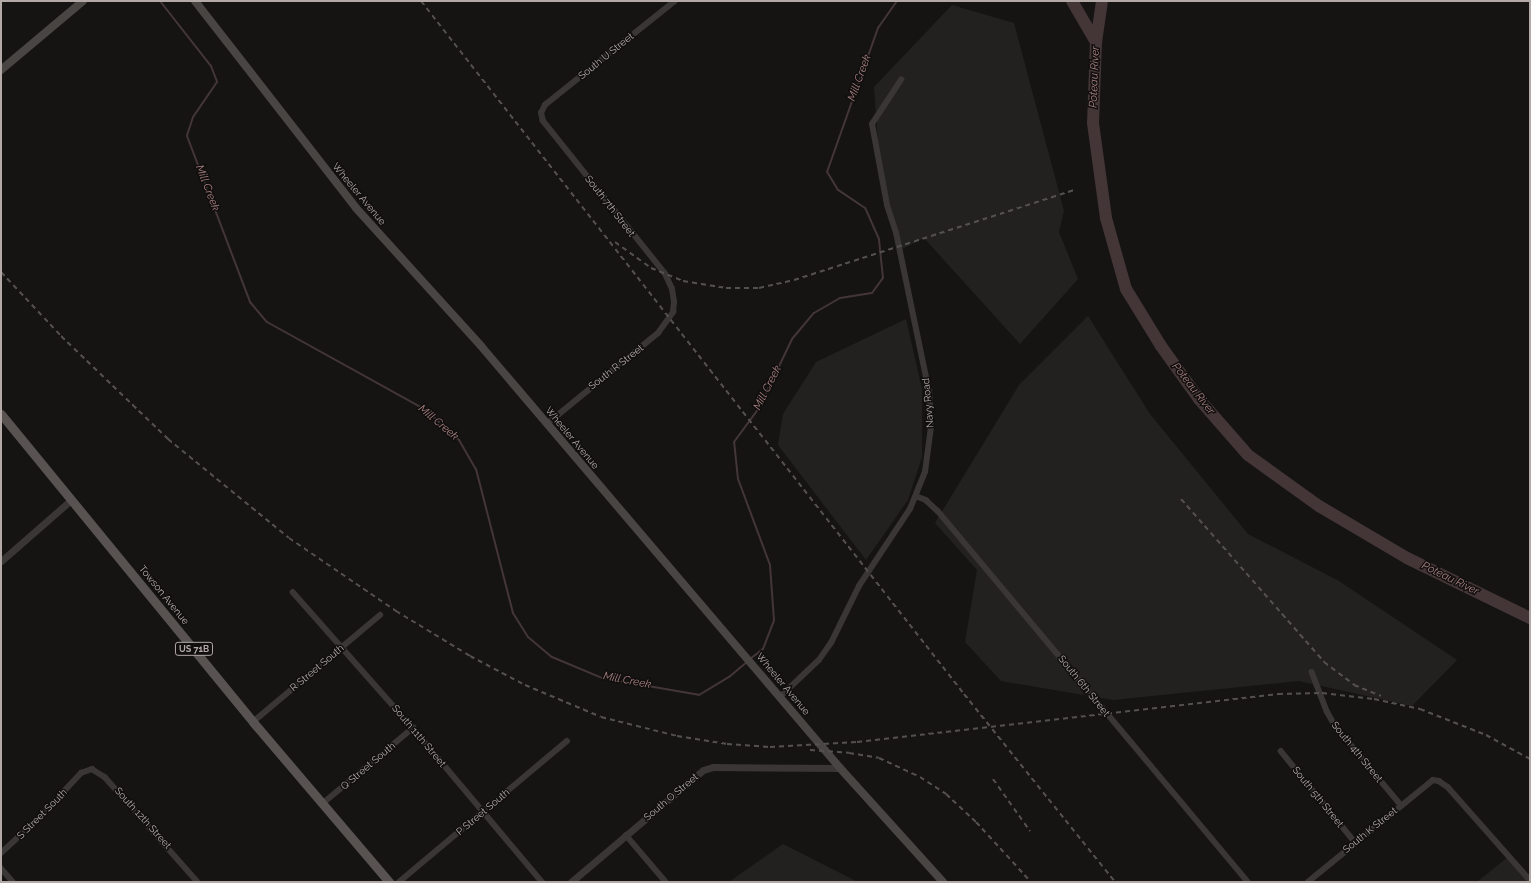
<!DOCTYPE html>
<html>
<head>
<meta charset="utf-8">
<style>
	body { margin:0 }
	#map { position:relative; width:1531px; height:883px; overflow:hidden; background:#151413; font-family:Raleway,sans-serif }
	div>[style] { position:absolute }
	.built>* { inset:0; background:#222120 }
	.stream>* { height:2px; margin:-1px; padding:0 1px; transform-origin:1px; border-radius:1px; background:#443636 }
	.river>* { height:12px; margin:-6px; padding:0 6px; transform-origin:6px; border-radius:6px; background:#443636 }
	.minor>* { height:5.5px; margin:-2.75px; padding:0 2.75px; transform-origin:2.75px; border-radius:2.75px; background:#393635 }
	.tertiary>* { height:7px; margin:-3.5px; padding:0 3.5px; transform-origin:3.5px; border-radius:3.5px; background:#393635 }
	.secondary>* { height:8px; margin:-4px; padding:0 4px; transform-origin:4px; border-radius:4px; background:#494543 }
	.primary>* { height:9px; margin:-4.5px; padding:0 4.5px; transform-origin:4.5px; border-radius:4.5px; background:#585351 }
	.rail>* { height:2px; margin-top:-1px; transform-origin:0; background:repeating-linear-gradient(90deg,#54504e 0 5px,transparent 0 9px) }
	span { translate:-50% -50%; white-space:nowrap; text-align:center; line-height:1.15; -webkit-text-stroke:3px #100f0e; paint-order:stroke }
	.shield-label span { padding:1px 3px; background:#100f0e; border:1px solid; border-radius:3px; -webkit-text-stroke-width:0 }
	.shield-label { font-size:9px; color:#b3a9a7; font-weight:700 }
	.street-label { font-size:10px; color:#b3a9a7 }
	.water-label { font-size:11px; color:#ab8283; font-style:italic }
	.frame { position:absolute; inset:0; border:2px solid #b3a9a7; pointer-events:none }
</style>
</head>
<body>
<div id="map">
	<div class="built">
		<i style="clip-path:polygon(952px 5px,1014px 23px,1064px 211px,1059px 232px,1078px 279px,1020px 344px,924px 238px,902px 249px,880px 169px,874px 87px)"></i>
		<i style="clip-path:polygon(1088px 316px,1150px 414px,1248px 534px,1339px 581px,1457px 660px,1412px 706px,1299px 681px,1113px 700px,1001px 681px,965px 642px,977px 570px,935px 523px,1019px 385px)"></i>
		<i style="clip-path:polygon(906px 319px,922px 389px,922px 457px,908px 500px,866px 560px,778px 445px,783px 414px,816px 362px)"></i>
		<i style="clip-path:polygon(783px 844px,856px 881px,862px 882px,729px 882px)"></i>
		<i style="clip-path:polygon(1508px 857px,1529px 882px,1477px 882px)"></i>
	</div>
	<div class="stream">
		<i style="left:160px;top:1px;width:83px;rotate:51.9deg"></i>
		<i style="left:211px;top:66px;width:17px;rotate:69deg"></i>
		<i style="left:217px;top:82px;width:42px;rotate:124.4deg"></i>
		<i style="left:193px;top:117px;width:20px;rotate:108deg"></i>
		<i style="left:187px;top:136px;width:178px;rotate:69.2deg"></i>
		<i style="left:250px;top:302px;width:26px;rotate:50deg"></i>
		<i style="left:267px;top:322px;width:182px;rotate:29deg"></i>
		<i style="left:426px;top:410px;width:45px;rotate:42.3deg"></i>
		<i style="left:459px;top:440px;width:34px;rotate:60deg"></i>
		<i style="left:476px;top:469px;width:149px;rotate:75.6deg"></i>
		<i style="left:513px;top:613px;width:28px;rotate:58deg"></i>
		<i style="left:528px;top:637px;width:31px;rotate:40deg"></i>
		<i style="left:552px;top:657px;width:54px;rotate:22.8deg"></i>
		<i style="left:602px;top:678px;width:98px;rotate:9.9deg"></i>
		<i style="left:699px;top:695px;width:35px;rotate:-31deg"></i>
		<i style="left:729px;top:677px;width:23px;rotate:-40deg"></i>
		<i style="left:750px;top:659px;width:16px;rotate:-38deg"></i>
		<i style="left:763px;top:649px;width:31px;rotate:-69deg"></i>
		<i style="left:774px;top:620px;width:55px;rotate:-94.2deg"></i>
		<i style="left:770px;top:565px;width:92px;rotate:-110.4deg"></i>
		<i style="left:738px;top:479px;width:37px;rotate:-96deg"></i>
		<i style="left:734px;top:442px;width:42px;rotate:-53.7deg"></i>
		<i style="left:759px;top:408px;width:76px;rotate:-64.4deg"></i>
		<i style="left:792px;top:339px;width:34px;rotate:-50deg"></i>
		<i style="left:814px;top:313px;width:30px;rotate:-30deg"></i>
		<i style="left:840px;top:298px;width:32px;rotate:-9deg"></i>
		<i style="left:872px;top:293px;width:19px;rotate:-54deg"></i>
		<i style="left:883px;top:278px;width:39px;rotate:-96deg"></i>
		<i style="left:879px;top:239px;width:34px;rotate:-114deg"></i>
		<i style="left:865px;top:208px;width:32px;rotate:-146deg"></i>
		<i style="left:838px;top:190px;width:21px;rotate:-121deg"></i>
		<i style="left:827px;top:172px;width:153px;rotate:-70.5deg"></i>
		<i style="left:878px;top:28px;width:33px;rotate:-55deg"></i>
	</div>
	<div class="river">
		<i style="left:1072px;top:1px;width:48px;rotate:59.7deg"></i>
		<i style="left:1102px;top:1px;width:41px;rotate:98.3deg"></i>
		<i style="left:1096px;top:42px;width:81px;rotate:92.1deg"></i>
		<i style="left:1093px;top:123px;width:96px;rotate:82.2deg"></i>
		<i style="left:1106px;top:218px;width:74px;rotate:74.3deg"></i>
		<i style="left:1126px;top:289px;width:67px;rotate:58.4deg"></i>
		<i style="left:1161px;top:346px;width:65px;rotate:54.4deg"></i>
		<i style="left:1199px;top:399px;width:74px;rotate:48.8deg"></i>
		<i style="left:1248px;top:455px;width:87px;rotate:35.7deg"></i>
		<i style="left:1319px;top:506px;width:102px;rotate:30.6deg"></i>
		<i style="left:1407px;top:558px;width:137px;rotate:26deg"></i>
	</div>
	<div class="minor">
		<i style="left:547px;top:424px;width:144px;rotate:-39.3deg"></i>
		<i style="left:658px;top:333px;width:26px;rotate:-54deg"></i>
		<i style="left:673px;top:312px;width:10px;rotate:-84deg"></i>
		<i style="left:674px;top:302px;width:13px;rotate:-99deg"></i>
		<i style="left:672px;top:289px;width:17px;rotate:-115deg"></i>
		<i style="left:665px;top:274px;width:196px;rotate:-128.6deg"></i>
		<i style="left:543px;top:121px;width:8px;rotate:-104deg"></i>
		<i style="left:541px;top:113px;width:9px;rotate:-63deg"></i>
		<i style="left:545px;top:105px;width:166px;rotate:-38.7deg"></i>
		<i style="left:916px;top:496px;width:11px;rotate:22deg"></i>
		<i style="left:926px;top:500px;width:16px;rotate:43deg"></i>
		<i style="left:938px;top:511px;width:483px;rotate:50.1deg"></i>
		<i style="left:293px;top:592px;width:181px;rotate:48.6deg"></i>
		<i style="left:413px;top:728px;width:201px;rotate:50deg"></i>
		<i style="left:1312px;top:672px;width:42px;rotate:69deg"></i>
		<i style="left:1327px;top:711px;width:18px;rotate:61deg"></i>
		<i style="left:1336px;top:727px;width:102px;rotate:50.2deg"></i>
		<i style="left:781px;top:696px;width:52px;rotate:-43.5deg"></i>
		<i style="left:819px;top:660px;width:21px;rotate:-55deg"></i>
		<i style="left:831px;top:643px;width:64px;rotate:-63.8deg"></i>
		<i style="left:859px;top:586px;width:92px;rotate:-56.5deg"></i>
		<i style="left:910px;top:509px;width:40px;rotate:-68deg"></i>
		<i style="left:925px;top:472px;width:45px;rotate:-82.4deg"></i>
		<i style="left:931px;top:427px;width:35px;rotate:-93deg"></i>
		<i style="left:929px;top:392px;width:162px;rotate:-101.7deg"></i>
		<i style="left:896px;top:233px;width:29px;rotate:-108deg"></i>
		<i style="left:887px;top:205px;width:82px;rotate:-100.5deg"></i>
		<i style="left:872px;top:124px;width:53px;rotate:-56.6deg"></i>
		<i style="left:253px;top:722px;width:166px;rotate:-40.1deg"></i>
		<i style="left:1281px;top:751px;width:117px;rotate:50.9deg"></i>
		<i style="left:322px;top:804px;width:119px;rotate:-39.9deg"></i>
		<i style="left:626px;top:835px;width:62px;rotate:49.6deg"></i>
		<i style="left:1px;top:853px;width:53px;rotate:-42.7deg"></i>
		<i style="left:40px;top:817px;width:60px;rotate:-47deg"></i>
		<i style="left:81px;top:773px;width:12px;rotate:-20deg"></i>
		<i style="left:92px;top:769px;width:15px;rotate:32deg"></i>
		<i style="left:105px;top:777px;width:140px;rotate:48.5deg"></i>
		<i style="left:1px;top:868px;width:18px;rotate:49deg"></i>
		<i style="left:399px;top:882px;width:219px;rotate:-40deg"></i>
		<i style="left:1308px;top:882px;width:161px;rotate:-39.2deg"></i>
		<i style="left:1433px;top:780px;width:6px;rotate:9deg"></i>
		<i style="left:1439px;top:781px;width:11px;rotate:34deg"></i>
		<i style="left:1448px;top:787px;width:124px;rotate:48.6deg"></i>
	</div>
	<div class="tertiary">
		<i style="left:1px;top:561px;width:94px;rotate:-41.1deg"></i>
		<i style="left:571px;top:882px;width:173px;rotate:-40.3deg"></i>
		<i style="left:703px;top:770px;width:10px;rotate:-17deg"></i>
		<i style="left:713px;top:767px;width:127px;rotate:0.5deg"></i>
	</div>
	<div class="secondary">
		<i style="left:195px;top:1px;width:262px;rotate:52.1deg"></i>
		<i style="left:356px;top:208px;width:186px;rotate:47.8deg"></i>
		<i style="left:481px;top:346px;width:554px;rotate:49.61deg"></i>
		<i style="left:840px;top:768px;width:154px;rotate:47.9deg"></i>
		<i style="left:1px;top:70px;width:107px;rotate:-40.1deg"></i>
	</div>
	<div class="primary">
		<i style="left:1px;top:414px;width:398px;rotate:50.7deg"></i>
		<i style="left:253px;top:722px;width:210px;rotate:49.6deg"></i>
	</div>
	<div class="rail">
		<i style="left:421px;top:1px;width:880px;rotate:51.92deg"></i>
		<i style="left:964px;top:694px;width:241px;rotate:51.2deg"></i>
		<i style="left:615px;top:242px;width:44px;rotate:35.8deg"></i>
		<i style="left:651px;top:268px;width:35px;rotate:22deg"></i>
		<i style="left:683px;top:281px;width:44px;rotate:9.2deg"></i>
		<i style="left:726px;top:288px;width:33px"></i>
		<i style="left:759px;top:288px;width:36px;rotate:-13deg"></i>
		<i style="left:794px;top:280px;width:295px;rotate:-17.8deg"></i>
		<i style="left:1px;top:272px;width:88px;rotate:46.8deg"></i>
		<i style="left:61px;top:336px;width:149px;rotate:43.9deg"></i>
		<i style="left:168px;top:439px;width:156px;rotate:39.3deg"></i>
		<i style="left:289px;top:538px;width:130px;rotate:34.3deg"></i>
		<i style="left:396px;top:611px;width:87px;rotate:31.3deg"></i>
		<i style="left:470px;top:656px;width:62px;rotate:27.8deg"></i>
		<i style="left:525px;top:685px;width:82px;rotate:22.8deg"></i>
		<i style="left:601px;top:717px;width:78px;rotate:14deg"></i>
		<i style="left:677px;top:736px;width:51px;rotate:9.1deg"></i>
		<i style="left:727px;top:744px;width:43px;rotate:4deg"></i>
		<i style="left:770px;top:747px;width:87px;rotate:-3.3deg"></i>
		<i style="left:857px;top:742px;width:424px;rotate:-6.5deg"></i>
		<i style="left:1278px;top:694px;width:44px;rotate:-1.3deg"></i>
		<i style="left:1322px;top:693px;width:52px;rotate:6.6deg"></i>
		<i style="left:1374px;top:699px;width:47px;rotate:12.3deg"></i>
		<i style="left:1420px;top:709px;width:71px;rotate:21.5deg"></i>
		<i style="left:1486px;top:735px;width:50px;rotate:28.6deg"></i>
		<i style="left:1181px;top:499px;width:217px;rotate:48.7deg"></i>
		<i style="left:1324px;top:662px;width:38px;rotate:37deg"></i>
		<i style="left:1354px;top:685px;width:29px;rotate:22deg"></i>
		<i style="left:810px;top:750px;width:39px;rotate:4deg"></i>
		<i style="left:849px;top:753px;width:30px;rotate:9deg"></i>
		<i style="left:879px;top:758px;width:45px;rotate:24.9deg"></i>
		<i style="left:920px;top:777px;width:31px;rotate:33deg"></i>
		<i style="left:946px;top:794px;width:41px;rotate:43deg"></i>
		<i style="left:976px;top:822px;width:81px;rotate:47.5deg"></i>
		<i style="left:993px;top:779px;width:64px;rotate:54.6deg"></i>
	</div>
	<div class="shield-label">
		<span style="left:194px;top:649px">US 71B</span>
	</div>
	<div class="street-label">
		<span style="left:606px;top:56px;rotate:-39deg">South U Street</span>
		<span style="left:359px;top:194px;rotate:50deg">Wheeler Avenue</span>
		<span style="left:610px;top:206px;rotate:52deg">South 7th Street</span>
		<span style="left:616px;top:367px;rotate:-38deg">South R Street</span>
		<span style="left:928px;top:403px;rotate:-95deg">Navy Road</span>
		<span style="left:572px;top:438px;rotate:50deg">Wheeler Avenue</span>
		<span style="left:164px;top:595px;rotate:51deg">Towson Avenue</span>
		<span style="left:317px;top:668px;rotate:-40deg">R Street South</span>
		<span style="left:783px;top:684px;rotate:50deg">Wheeler Avenue</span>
		<span style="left:1084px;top:686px;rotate:51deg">South 6th Street</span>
		<span style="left:419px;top:736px;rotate:50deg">South 11th Street</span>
		<span style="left:1357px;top:752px;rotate:51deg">South 4th Street</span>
		<span style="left:368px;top:766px;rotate:-40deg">Q Street South</span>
		<span style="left:671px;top:797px;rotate:-40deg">South O Street</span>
		<span style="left:1318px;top:797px;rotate:51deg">South 5th Street</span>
		<span style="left:483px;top:812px;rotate:-40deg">P Street South</span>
		<span style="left:42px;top:814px;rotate:-45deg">S Street South</span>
		<span style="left:143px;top:818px;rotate:48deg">South 12th Street</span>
		<span style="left:1370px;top:830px;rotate:-39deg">South K Street</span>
	</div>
	<div class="water-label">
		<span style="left:1095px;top:77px;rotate:-88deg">Poteau River</span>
		<span style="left:860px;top:78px;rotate:-70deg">Mill Creek</span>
		<span style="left:207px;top:188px;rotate:69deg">Mill Creek</span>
		<span style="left:768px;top:388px;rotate:-63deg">Mill Creek</span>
		<span style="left:1193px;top:389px;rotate:52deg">Poteau River</span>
		<span style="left:438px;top:423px;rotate:40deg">Mill Creek</span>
		<span style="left:1450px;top:579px;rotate:26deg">Poteau River</span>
		<span style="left:627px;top:681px;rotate:11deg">Mill Creek</span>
	</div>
	<div class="frame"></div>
</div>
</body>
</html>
